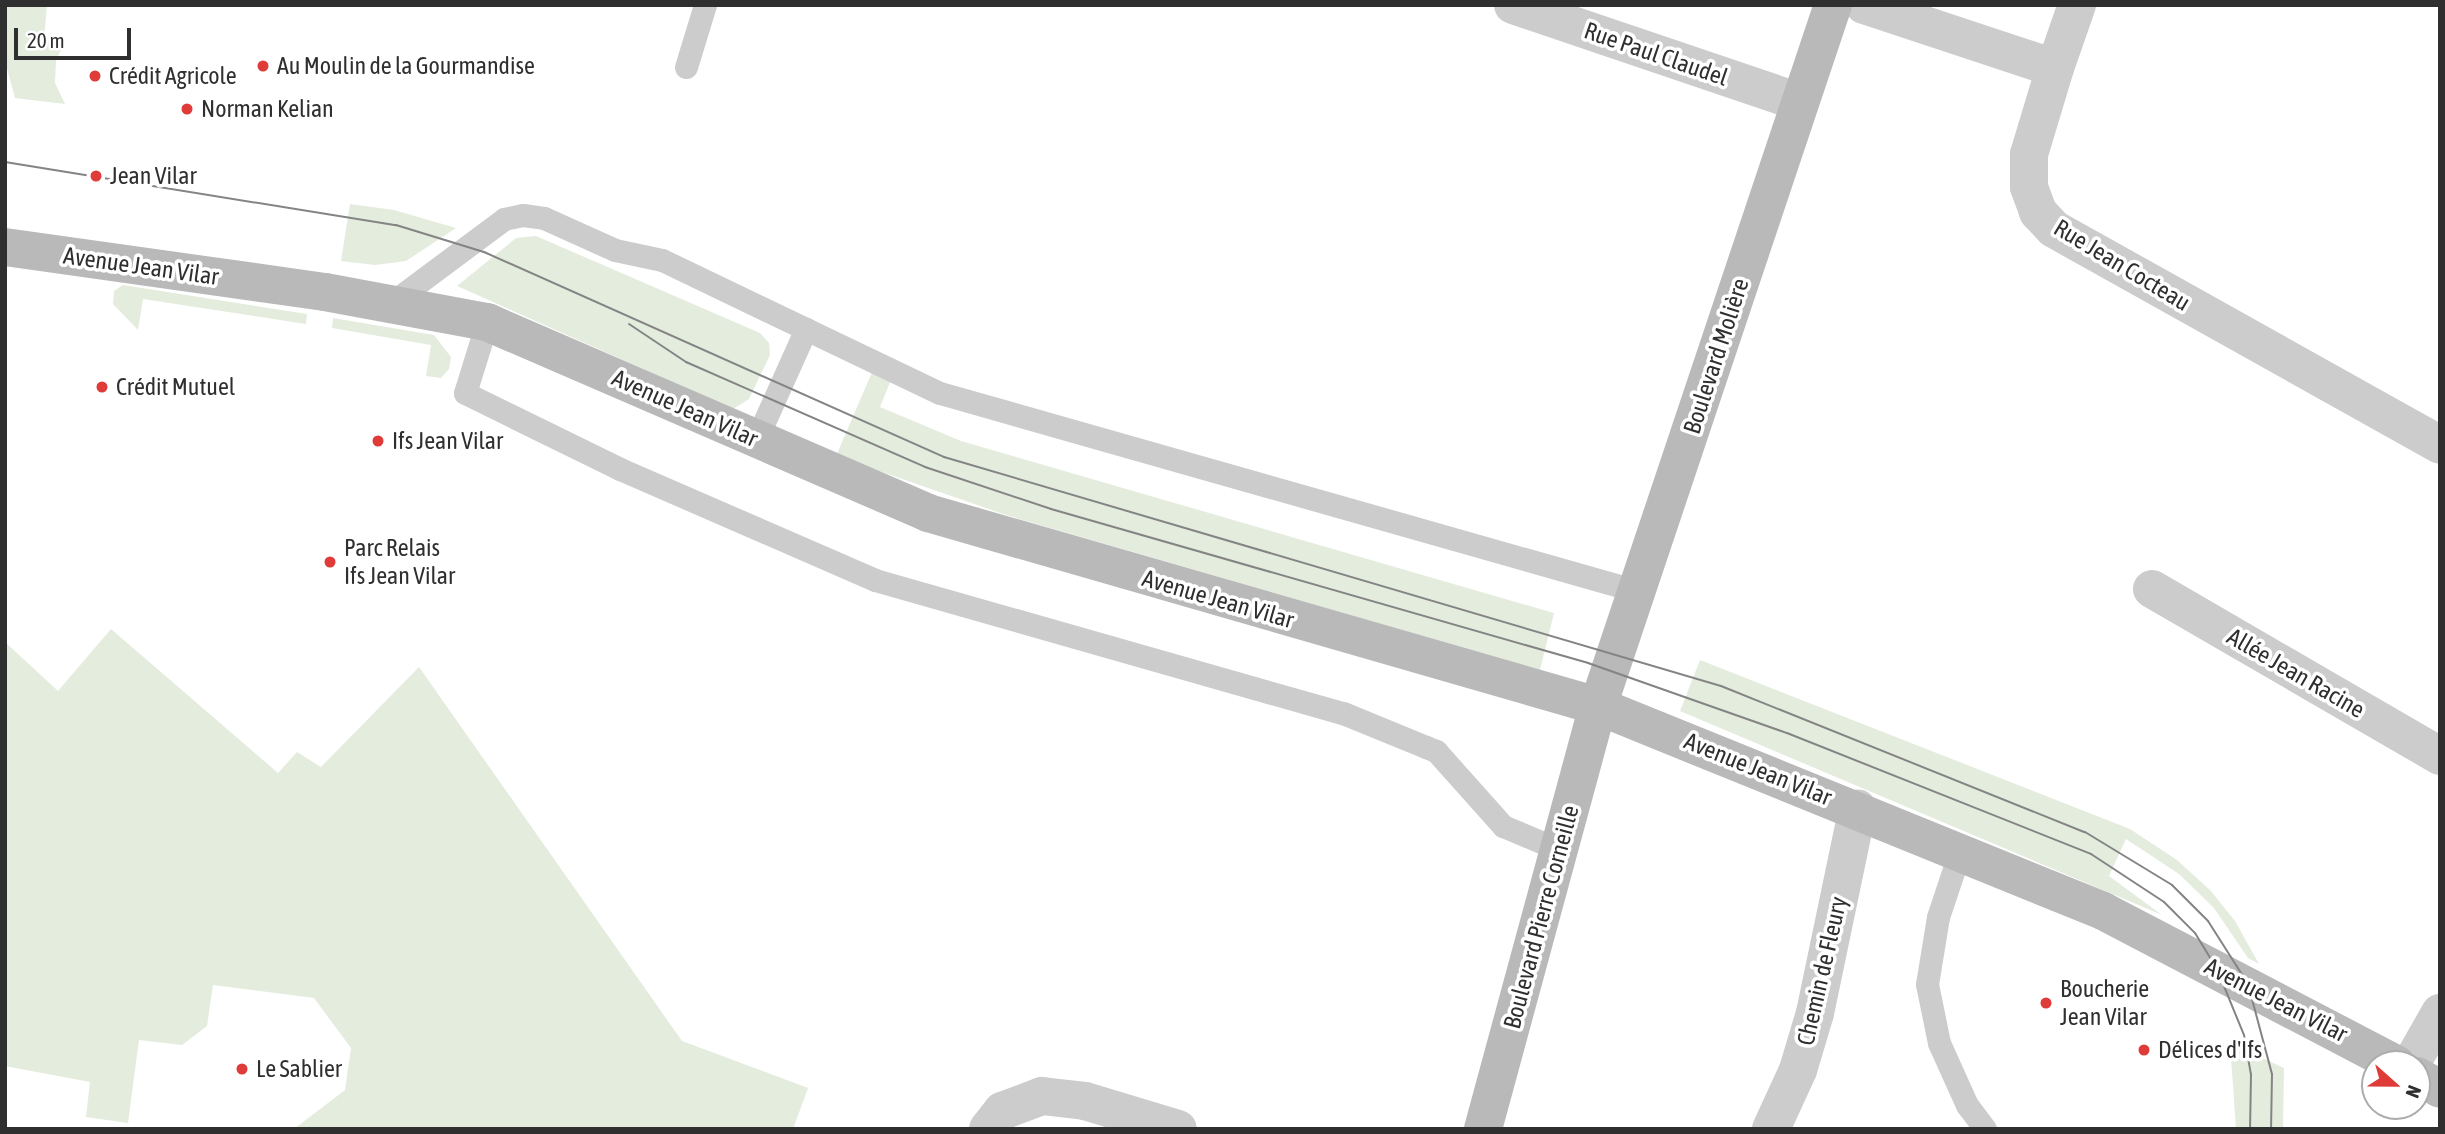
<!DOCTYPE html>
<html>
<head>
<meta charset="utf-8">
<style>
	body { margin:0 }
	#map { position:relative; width:2445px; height:1134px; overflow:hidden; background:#fff; font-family:"Asap Condensed",sans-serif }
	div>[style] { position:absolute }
	.green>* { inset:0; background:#e4ecde }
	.lane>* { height:23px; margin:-11.5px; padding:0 11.5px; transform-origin:11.5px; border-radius:11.5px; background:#ccc }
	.street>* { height:38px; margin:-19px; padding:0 19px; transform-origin:19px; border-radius:19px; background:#ccc }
	.secondary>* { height:38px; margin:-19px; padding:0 19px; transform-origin:19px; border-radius:19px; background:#b9b9b9 }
	.tram>* { height:2px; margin:-1px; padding:0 1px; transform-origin:1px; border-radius:1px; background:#848484 }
	.dots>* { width:19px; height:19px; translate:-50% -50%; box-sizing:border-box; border:4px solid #fff; border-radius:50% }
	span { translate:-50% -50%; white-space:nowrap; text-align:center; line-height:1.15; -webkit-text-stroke:7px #fff; paint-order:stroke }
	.street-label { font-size:24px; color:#2f2f2f }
	.poi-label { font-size:24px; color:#2f2f2f }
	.left { translate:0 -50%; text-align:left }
	.frame { position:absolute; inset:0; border:7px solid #2f2f2f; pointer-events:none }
	.north { position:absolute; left:2361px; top:1050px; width:70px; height:70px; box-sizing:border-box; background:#fff; border:2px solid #acacac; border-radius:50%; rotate:111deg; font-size:19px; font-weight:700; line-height:28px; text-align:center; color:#2f2f2f }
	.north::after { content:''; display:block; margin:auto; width:24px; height:32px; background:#de3b39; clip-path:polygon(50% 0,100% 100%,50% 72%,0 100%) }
	.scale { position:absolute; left:14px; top:28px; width:117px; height:32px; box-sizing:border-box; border:4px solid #2f2f2f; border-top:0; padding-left:9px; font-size:21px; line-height:24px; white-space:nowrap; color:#2f2f2f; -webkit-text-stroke:5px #fff; paint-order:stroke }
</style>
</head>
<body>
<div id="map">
	<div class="green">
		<i style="clip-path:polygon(5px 5px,47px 5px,44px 40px,65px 42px,56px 60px,55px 83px,65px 104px,15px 98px,5px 61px)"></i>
		<i style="clip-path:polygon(350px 204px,394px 210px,456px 228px,406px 261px,375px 265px,341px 261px)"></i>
		<i style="clip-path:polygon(536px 236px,760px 333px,769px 343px,770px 355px,749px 399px,733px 409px,457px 286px,516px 238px)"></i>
		<i style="clip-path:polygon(123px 285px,307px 314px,306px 324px,143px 299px,138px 330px,113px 304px,114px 291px)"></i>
		<i style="clip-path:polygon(333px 318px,434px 335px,451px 357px,449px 369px,441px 378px,426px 376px,431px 345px,332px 328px)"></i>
		<i style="clip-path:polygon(873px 370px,891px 380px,880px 407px,961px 441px,1554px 613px,1540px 670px,1006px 515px,836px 456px)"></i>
		<i style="clip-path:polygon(111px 629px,278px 773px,297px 752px,321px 767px,419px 667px,682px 1041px,808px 1088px,793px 1129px,294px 1129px,345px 1090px,351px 1048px,314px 998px,213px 985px,207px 1026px,182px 1045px,139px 1040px,128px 1123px,86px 1117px,90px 1082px,5px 1066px,5px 642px,58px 691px)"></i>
		<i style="clip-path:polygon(1700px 660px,2130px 829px,2177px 860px,2210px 890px,2235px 921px,2259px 964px,2248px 958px,2214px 908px,2179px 874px,2126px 839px,2109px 876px,2162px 915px,1680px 711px)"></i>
		<i style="clip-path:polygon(2230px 1043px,2284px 1068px,2283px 1129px,2236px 1129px)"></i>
	</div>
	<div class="lane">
		<i style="left:686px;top:67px;width:65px;rotate:-73deg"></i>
		<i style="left:390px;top:304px;width:142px;rotate:-36.7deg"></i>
		<i style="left:504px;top:219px;width:19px;rotate:-12deg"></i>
		<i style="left:523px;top:215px;width:21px;rotate:8deg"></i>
		<i style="left:544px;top:218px;width:78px;rotate:24.3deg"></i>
		<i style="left:615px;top:250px;width:48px;rotate:12deg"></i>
		<i style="left:662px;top:260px;width:308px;rotate:25.6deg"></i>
		<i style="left:940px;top:393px;width:725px;rotate:15.86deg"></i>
		<i style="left:487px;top:322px;width:74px;rotate:107.2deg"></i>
		<i style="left:465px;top:393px;width:173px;rotate:26.1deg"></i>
		<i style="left:620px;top:469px;width:278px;rotate:23.5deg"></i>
		<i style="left:875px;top:580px;width:487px;rotate:15.9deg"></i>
		<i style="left:1343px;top:713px;width:90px;rotate:22.3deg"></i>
		<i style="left:1426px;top:747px;width:11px;rotate:22deg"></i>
		<i style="left:1436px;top:751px;width:101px;rotate:48.2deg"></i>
		<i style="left:1503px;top:826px;width:62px;rotate:22.8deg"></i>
		<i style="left:756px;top:440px;width:122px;rotate:-65.8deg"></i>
		<i style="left:1960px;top:851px;width:70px;rotate:108.4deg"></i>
		<i style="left:1938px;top:917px;width:68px;rotate:99.3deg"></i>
		<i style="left:1927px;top:984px;width:60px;rotate:78.5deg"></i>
		<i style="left:1939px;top:1043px;width:68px;rotate:65.7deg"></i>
		<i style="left:1967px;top:1105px;width:30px;rotate:53deg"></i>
	</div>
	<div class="street">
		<i style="left:1513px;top:5px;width:303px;rotate:18.7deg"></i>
		<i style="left:1864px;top:5px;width:201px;rotate:18.3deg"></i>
		<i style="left:2055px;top:68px;width:90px;rotate:106.8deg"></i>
		<i style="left:2029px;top:154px;width:33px;rotate:90deg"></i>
		<i style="left:2029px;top:187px;width:27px;rotate:70deg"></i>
		<i style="left:2038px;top:212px;width:23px;rotate:47deg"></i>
		<i style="left:2054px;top:229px;width:442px;rotate:29.2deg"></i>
		<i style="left:2055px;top:68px;width:67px;rotate:-70.8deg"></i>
		<i style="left:2152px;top:589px;width:333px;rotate:30.1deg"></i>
		<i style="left:2411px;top:1064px;width:59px;rotate:-60.4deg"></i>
		<i style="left:988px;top:1129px;width:23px;rotate:-52deg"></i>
		<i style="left:1002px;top:1111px;width:43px;rotate:-20.6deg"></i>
		<i style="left:1042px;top:1096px;width:43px;rotate:6.6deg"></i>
		<i style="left:1085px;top:1101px;width:97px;rotate:16.8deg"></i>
		<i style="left:1771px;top:1129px;width:65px;rotate:-65.4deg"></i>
		<i style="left:1798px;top:1070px;width:59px;rotate:-73.4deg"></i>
		<i style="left:1815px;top:1013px;width:209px;rotate:-78.2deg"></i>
	</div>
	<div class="secondary">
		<i style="left:5px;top:247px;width:323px;rotate:8deg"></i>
		<i style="left:325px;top:292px;width:165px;rotate:10.5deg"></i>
		<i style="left:487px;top:322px;width:481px;rotate:23.4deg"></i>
		<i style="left:928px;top:513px;width:697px;rotate:16.07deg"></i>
		<i style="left:1598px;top:706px;width:545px;rotate:22.09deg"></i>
		<i style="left:2103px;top:911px;width:331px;rotate:27.6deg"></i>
		<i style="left:2417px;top:1076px;width:26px;rotate:29deg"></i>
		<i style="left:1483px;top:1129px;width:438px;rotate:-74.8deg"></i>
		<i style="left:1598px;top:706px;width:739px;rotate:-71.47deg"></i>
	</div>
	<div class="tram">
		<i style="left:5px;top:162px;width:396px;rotate:9.2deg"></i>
		<i style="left:396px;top:225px;width:92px;rotate:17.1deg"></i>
		<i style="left:484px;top:252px;width:504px;rotate:24.02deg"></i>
		<i style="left:944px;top:457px;width:810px;rotate:16.42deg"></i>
		<i style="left:1721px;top:686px;width:392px;rotate:21.9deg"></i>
		<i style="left:2085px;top:832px;width:102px;rotate:31.3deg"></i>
		<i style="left:2172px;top:885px;width:51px;rotate:45deg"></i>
		<i style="left:2208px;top:921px;width:75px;rotate:57.6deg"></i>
		<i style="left:2248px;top:984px;width:93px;rotate:75.1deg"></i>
		<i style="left:2272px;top:1074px;width:55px;rotate:91deg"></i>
		<i style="left:629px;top:324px;width:69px;rotate:33.7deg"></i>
		<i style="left:686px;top:362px;width:261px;rotate:23.7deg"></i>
		<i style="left:925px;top:467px;width:133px;rotate:18.4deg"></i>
		<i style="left:1051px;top:509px;width:559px;rotate:16deg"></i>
		<i style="left:1588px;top:663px;width:211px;rotate:19.4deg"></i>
		<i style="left:1787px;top:733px;width:327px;rotate:21.7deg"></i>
		<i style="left:2091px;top:854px;width:87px;rotate:33.3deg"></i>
		<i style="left:2164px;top:902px;width:44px;rotate:45deg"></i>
		<i style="left:2195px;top:933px;width:42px;rotate:58.6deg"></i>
		<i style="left:2217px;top:969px;width:71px;rotate:67.8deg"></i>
		<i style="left:2244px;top:1035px;width:40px;rotate:80deg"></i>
		<i style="left:2251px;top:1074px;width:55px;rotate:91deg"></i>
	</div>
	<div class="dots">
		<i style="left:263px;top:66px;background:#de3b39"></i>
		<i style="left:95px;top:76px;background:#de3b39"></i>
		<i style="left:187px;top:109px;background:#de3b39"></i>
		<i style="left:96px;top:176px;background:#de3b39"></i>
		<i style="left:102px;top:387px;background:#de3b39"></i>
		<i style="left:378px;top:441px;background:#de3b39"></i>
		<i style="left:330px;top:562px;background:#de3b39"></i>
		<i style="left:2046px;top:1003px;background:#de3b39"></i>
		<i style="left:2144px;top:1050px;background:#de3b39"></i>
		<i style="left:242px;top:1069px;background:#de3b39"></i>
	</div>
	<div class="street-label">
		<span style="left:1656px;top:54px;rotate:19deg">Rue Paul Claudel</span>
		<span style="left:2122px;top:265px;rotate:31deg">Rue Jean Cocteau</span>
		<span style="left:141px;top:266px;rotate:8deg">Avenue Jean Vilar</span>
		<span style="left:1716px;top:356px;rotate:-72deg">Boulevard Molière</span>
		<span style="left:685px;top:408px;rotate:24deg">Avenue Jean Vilar</span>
		<span style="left:1218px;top:599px;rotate:16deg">Avenue Jean Vilar</span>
		<span style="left:2296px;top:673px;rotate:30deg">Allée Jean Racine</span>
		<span style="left:1758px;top:769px;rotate:22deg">Avenue Jean Vilar</span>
		<span style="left:1541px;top:917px;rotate:-75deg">Boulevard Pierre Corneille</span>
		<span style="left:1822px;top:971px;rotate:-77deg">Chemin de Fleury</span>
		<span style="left:2276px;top:1000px;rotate:27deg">Avenue Jean Vilar</span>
	</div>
	<div class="poi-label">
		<span class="left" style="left:277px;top:66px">Au Moulin de la Gourmandise</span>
		<span class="left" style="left:109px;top:76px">Crédit Agricole</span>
		<span class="left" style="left:201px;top:109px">Norman Kelian</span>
		<span class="left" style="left:110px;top:176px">Jean Vilar</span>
		<span class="left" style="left:116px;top:387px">Crédit Mutuel</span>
		<span class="left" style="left:392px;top:441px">Ifs Jean Vilar</span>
		<span class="left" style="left:344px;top:562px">Parc Relais<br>Ifs Jean Vilar</span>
		<span class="left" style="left:2060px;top:1003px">Boucherie<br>Jean Vilar</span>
		<span class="left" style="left:2158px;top:1050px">Délices d'Ifs</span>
		<span class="left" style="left:256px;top:1069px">Le Sablier</span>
	</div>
	<div class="frame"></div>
	<div class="north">N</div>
	<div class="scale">20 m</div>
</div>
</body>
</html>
